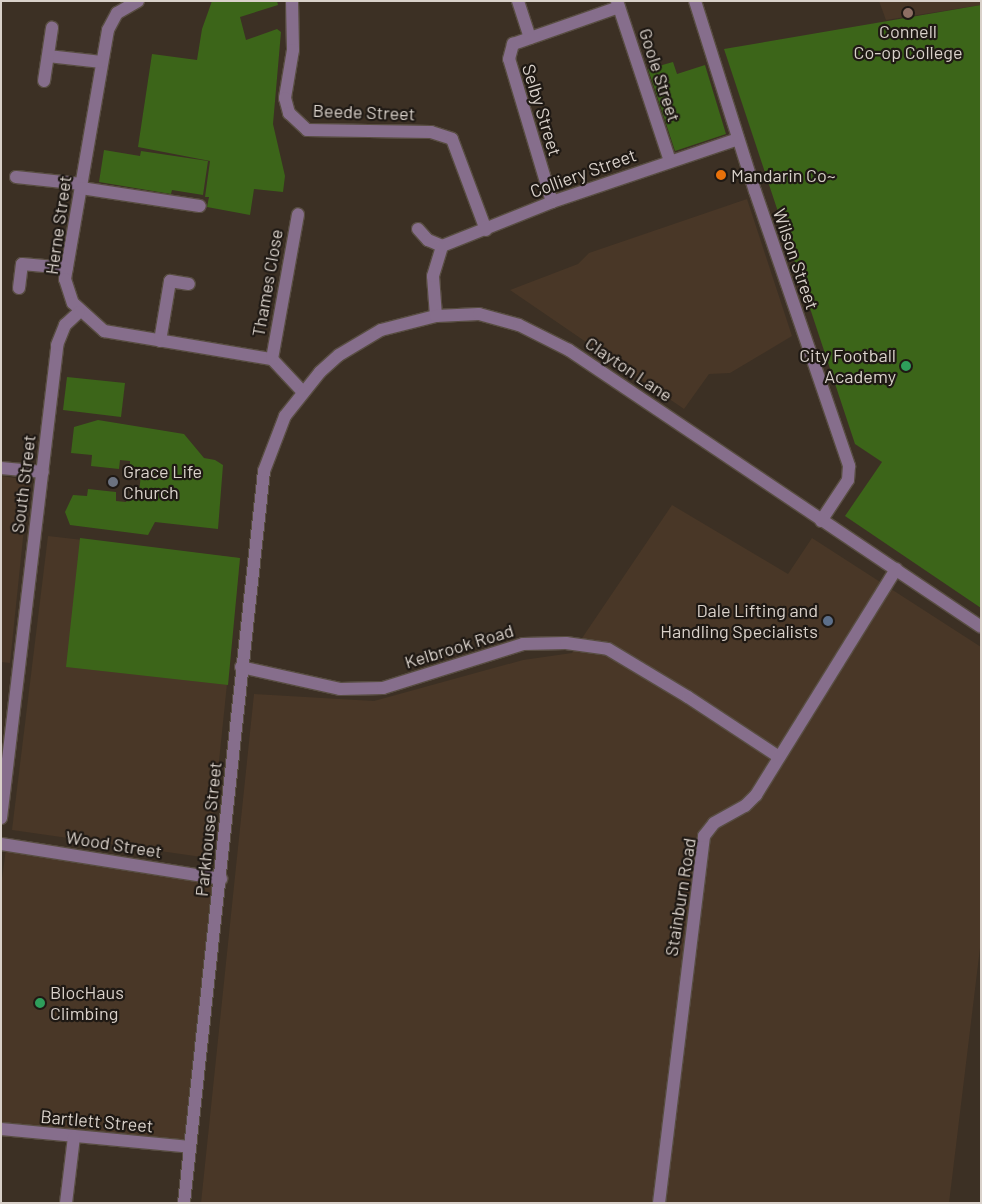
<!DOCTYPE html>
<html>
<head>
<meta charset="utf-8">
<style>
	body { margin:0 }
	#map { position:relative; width:982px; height:1204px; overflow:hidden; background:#3c3024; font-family:Barlow,sans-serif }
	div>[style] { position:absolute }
	.built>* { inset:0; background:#493727 }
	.green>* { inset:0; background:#3c6519 }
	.roads { filter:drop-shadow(1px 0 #584d42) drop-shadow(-1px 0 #584d42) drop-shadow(0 1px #584d42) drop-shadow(0 -1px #584d42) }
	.minor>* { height:12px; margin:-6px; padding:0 6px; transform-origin:6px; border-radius:6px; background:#866e8c }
	.dots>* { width:14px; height:14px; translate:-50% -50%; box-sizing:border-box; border:2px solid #1f1914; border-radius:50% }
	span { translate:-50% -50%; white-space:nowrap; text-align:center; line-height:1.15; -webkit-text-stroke:4.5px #1f1914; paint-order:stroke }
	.poi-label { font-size:18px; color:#d9d1ca }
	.left { translate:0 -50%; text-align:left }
	.right { translate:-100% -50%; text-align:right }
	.street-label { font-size:18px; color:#d9d1ca }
	.frame { position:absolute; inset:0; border:2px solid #d9d1ca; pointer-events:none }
</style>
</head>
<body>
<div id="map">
	<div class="built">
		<i style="clip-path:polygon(879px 1px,981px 1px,981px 5px,886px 20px)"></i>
		<i style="clip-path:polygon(747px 199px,792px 336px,730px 373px,709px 374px,684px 409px,510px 290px,578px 264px,589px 253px)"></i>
		<i style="clip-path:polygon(1px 476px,29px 480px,10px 663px,1px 662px)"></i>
		<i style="clip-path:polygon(672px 505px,788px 574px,812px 538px,981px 647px,981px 940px,949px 1203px,201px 1203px,254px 694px,374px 701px,523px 660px,572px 653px)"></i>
		<i style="clip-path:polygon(48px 536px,240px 558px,209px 858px,12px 830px)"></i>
		<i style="clip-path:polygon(6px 849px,215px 880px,185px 1145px,1px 1126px,1px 887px)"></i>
	</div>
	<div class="green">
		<i style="clip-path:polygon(212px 1px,277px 1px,278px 5px,240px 17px,246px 40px,277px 29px,281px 32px,273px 124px,285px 176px,283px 192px,254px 189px,250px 215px,207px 207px,209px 197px,205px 197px,210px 161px,138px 147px,152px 54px,197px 60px,202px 29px)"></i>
		<i style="clip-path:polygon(981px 5px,981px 608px,845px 516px,882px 462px,855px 444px,724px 49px)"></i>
		<i style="clip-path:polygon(673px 62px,677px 74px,705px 65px,726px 134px,675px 151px,648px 69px)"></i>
		<i style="clip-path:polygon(104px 150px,140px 156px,141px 151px,208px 161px,203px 195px,172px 190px,171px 194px,99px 182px)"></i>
		<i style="clip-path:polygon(67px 377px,125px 383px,121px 417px,63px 410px)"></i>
		<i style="clip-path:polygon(98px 420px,184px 434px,204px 458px,215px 460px,223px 465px,218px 529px,155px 522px,148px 535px,70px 525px,65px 512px,73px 495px,87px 496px,88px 489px,116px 492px,116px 501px,126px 502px,132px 492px,139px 493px,141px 474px,130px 469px,130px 461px,120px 460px,119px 469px,91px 466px,92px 455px,71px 453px,74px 427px)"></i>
		<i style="clip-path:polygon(80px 538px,240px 558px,228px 685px,66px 667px)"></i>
	</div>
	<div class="roads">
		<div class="minor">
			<i style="left:138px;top:1px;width:24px;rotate:150deg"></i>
			<i style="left:117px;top:13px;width:19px;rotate:118deg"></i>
			<i style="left:108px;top:30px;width:253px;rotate:99.8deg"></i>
			<i style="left:65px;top:279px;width:25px;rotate:72deg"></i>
			<i style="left:73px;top:303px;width:42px;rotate:42.1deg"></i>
			<i style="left:104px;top:331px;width:170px;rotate:9.5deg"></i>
			<i style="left:272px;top:359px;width:45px;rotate:46.8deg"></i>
			<i style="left:292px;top:1px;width:49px;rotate:88.8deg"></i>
			<i style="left:293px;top:50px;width:49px;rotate:99.5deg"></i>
			<i style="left:285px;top:98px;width:16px;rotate:75deg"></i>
			<i style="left:289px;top:113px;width:25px;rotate:43deg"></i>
			<i style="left:307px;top:130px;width:124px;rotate:0.9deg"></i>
			<i style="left:431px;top:132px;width:22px;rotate:18deg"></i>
			<i style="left:452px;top:139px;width:97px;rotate:69.5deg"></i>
			<i style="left:518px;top:1px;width:39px;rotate:72deg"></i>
			<i style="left:617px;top:1px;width:169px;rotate:71.7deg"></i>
			<i style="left:695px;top:1px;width:199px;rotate:72.5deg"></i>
			<i style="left:755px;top:191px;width:291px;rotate:71.1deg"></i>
			<i style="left:849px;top:466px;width:14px;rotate:94deg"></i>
			<i style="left:848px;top:480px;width:49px;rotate:123.4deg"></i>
			<i style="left:48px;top:56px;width:54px;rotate:6.3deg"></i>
			<i style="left:44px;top:81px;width:54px;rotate:-81.4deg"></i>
			<i style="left:16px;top:177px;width:66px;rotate:6.1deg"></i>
			<i style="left:81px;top:188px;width:120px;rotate:8.6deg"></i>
			<i style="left:552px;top:202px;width:149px;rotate:-106.7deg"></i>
			<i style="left:509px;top:59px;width:16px;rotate:-75deg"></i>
			<i style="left:513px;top:44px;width:112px;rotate:-19.2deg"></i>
			<i style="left:418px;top:229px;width:15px;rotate:48deg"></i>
			<i style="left:428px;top:240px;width:15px;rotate:23deg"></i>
			<i style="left:19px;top:288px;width:24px;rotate:-83deg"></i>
			<i style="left:22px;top:264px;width:45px;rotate:5.1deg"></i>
			<i style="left:436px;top:316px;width:40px;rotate:-94.3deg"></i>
			<i style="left:433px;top:276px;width:31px;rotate:-73deg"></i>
			<i style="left:442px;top:246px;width:118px;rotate:-21.8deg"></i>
			<i style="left:552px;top:202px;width:196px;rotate:-18.7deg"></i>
			<i style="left:160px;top:341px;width:61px;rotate:-80.5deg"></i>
			<i style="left:170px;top:281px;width:19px;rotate:9deg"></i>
			<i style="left:272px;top:359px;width:147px;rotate:-79.8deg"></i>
			<i style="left:1px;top:468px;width:42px;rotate:5.4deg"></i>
			<i style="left:241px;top:667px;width:101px;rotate:12.5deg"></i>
			<i style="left:340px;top:689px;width:43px;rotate:-1.3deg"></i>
			<i style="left:383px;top:688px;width:147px;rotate:-17.4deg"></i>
			<i style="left:523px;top:644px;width:43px;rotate:-1.3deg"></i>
			<i style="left:566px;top:643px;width:42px;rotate:8.1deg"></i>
			<i style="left:608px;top:649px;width:93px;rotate:31deg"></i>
			<i style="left:688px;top:697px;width:109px;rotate:33.4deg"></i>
			<i style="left:1px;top:818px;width:476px;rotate:-83.2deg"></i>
			<i style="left:57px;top:345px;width:22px;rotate:-68deg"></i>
			<i style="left:65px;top:325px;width:19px;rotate:-43deg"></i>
			<i style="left:1px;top:844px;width:223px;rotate:9deg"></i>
			<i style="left:1px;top:1129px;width:190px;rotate:5.4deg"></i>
			<i style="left:66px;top:1203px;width:66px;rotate:-83.1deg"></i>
			<i style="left:184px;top:1203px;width:736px;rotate:-83.76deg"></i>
			<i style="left:264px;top:471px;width:59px;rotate:-69.1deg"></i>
			<i style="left:285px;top:416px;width:56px;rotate:-51.5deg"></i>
			<i style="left:320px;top:372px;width:25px;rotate:-42deg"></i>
			<i style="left:339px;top:355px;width:49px;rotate:-30.8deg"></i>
			<i style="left:381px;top:330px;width:57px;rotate:-14.3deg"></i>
			<i style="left:436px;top:316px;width:43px;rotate:-2.7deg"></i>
			<i style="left:479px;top:314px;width:41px;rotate:15.4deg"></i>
			<i style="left:519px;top:325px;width:56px;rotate:26.6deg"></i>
			<i style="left:569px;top:350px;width:496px;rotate:33.9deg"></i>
			<i style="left:659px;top:1203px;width:370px;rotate:-83deg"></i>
			<i style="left:704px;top:836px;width:16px;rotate:-52deg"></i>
			<i style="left:714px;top:823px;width:35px;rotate:-29deg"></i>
			<i style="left:745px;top:806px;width:16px;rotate:-45deg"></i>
			<i style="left:756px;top:795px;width:266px;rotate:-58.2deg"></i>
		</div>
	</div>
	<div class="dots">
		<i style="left:908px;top:13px;background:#8d6e63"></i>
		<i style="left:721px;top:175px;background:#e8710a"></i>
		<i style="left:906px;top:366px;background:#2e9e5b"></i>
		<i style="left:113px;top:482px;background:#6b7280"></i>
		<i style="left:828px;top:621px;background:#5c6f8a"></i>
		<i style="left:40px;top:1003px;background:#2e9e5b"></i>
	</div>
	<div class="poi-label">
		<span style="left:908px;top:42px">Connell<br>Co-op College</span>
		<span class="left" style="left:731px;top:175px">Mandarin Co~</span>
		<span class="right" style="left:896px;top:366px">City Football<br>Academy</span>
		<span class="left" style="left:123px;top:482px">Grace Life<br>Church</span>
		<span class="right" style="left:818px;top:621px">Dale Lifting and<br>Handling Specialists</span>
		<span class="left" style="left:50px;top:1003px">BlocHaus<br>Climbing</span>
	</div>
	<div class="street-label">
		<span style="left:660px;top:75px;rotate:72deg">Goole Street</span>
		<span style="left:542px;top:110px;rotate:73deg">Selby Street</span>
		<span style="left:364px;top:112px;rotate:2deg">Beede Street</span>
		<span style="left:583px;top:173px;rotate:-20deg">Colliery Street</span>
		<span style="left:58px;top:225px;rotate:-82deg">Herne Street</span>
		<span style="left:796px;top:259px;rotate:71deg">Wilson Street</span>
		<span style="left:267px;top:283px;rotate:-80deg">Thames Close</span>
		<span style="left:629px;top:369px;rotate:34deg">Clayton Lane</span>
		<span style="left:23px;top:484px;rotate:-83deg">South Street</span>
		<span style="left:459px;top:646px;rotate:-17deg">Kelbrook Road</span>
		<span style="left:208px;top:829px;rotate:-84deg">Parkhouse Street</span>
		<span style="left:114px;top:844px;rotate:9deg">Wood Street</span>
		<span style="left:680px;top:897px;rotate:-81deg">Stainburn Road</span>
		<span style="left:97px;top:1121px;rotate:5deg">Bartlett Street</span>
	</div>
	<div class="frame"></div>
</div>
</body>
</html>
